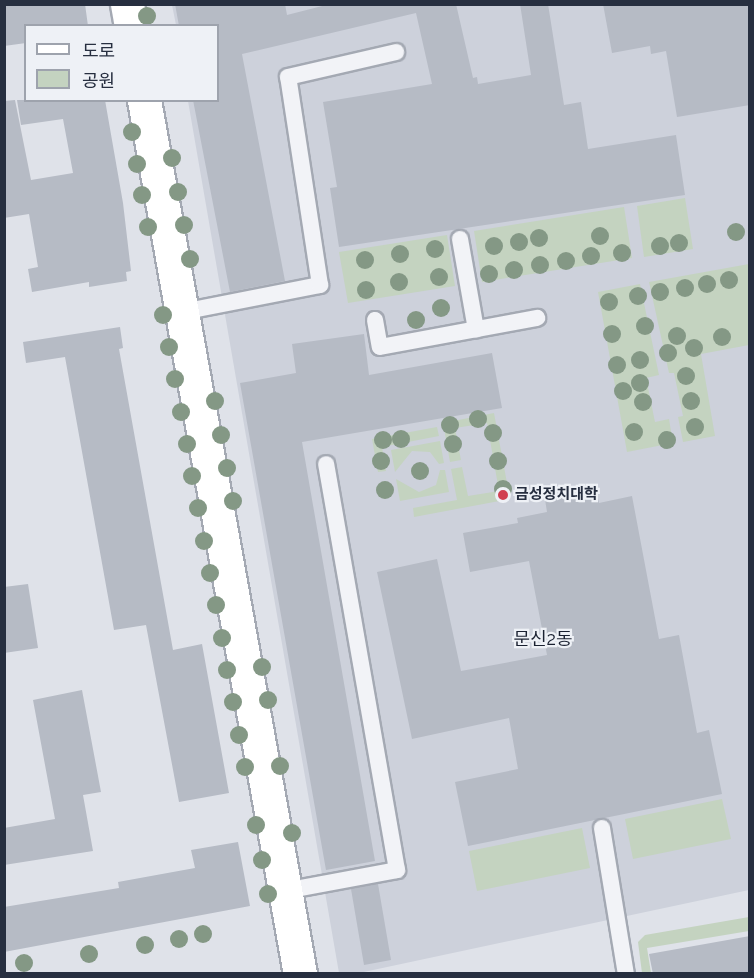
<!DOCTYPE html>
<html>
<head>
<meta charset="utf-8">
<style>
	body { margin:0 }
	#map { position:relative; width:754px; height:978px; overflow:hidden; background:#dfe2e9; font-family:Raleway,"Noto Sans KR",sans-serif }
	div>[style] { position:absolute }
	.built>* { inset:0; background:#cdd1db }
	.green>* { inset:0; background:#c4d3c0 }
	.building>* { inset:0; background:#b6bbc5 }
	.roads { filter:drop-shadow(2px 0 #a4a9b3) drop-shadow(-2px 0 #a4a9b3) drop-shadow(0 2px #a4a9b3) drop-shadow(0 -2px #a4a9b3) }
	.lane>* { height:16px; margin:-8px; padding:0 8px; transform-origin:8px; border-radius:8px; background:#f2f3f7 }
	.secondary>* { height:33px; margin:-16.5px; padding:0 16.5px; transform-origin:16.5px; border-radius:16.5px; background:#fff }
	.trees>* { width:18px; height:18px; margin:-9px; border-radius:50%; background:#849885 }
	.dots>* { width:16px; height:16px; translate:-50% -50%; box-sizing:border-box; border:3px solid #eef1f6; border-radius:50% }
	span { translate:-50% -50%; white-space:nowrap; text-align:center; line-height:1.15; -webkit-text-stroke:4.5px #eef1f6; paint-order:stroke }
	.poi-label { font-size:15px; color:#272f40; font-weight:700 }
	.left { translate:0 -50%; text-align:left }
	.quarter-label { font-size:18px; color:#1a2131 }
	.frame { position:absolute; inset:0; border:6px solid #272f40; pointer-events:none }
	.legend { position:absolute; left:24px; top:24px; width:195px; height:78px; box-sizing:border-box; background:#eef1f6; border:2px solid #9ea3ad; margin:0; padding:8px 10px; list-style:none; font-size:18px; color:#272f40 }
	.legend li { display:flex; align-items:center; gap:12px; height:30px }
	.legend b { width:30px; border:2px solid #9ea3ad }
</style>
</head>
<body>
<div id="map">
	<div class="built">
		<i style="clip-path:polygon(172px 5px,749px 5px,749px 890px,359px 973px,339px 973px,188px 101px,218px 100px,218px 26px,176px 25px)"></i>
	</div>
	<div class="green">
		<i style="clip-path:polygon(685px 198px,693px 249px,644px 257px,637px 206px)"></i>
		<i style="clip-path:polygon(624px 207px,632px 258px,482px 282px,474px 231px)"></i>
		<i style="clip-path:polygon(447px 235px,455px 286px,348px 303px,339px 252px)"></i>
		<i style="clip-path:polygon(749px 264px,749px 345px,701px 354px,715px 436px,683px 442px,678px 417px,683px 416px,674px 373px,669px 373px,649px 282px)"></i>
		<i style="clip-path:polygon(640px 284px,659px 375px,646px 378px,655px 422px,669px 419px,673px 443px,627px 452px,598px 292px)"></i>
		<i style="clip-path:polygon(494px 413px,510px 499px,414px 517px,413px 508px,457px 500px,451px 469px,462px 467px,468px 496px,499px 491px,487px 423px,455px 428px,461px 460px,450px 462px,443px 423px)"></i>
		<i style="clip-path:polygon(437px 427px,439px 436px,382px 447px,386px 471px,378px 472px,372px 439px)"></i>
		<i style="clip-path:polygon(440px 441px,444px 463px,439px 464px,430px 452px,412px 451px,395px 472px,391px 450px)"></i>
		<i style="clip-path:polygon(440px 470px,445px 470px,449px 492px,400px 501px,396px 479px,419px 492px,436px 485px)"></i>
		<i style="clip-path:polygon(722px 799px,731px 839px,633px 859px,625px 819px)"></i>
		<i style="clip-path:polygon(582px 828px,590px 868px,477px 891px,469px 851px)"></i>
		<i style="clip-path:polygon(749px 917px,749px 931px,647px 948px,651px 973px,642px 973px,638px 942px,645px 935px)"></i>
	</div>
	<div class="building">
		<i style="clip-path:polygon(4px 4px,85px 4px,88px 26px,26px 26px,26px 43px,4px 46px)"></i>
		<i style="clip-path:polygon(175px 4px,285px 4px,287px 15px,330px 4px,456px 4px,473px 78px,477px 77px,478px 84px,531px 75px,520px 4px,548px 4px,564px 105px,581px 102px,588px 149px,676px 135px,685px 195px,339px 247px,330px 188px,337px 187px,323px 102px,432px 84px,416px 13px,242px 54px,285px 281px,230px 292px,193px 100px,218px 100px,218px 26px,179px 26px)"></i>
		<i style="clip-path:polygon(603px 4px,750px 4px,750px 105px,677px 117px,666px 51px,651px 54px,650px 46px,612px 53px)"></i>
		<i style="clip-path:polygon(15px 100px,31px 180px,73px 173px,63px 119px,21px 125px,17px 100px,105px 100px,123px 203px,131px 271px,126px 272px,127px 281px,89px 287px,89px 282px,32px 292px,28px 269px,38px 267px,29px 214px,4px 218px,4px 101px)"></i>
		<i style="clip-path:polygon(120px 327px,123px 348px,119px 349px,173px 650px,202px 644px,229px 793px,179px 802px,146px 625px,114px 630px,65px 357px,26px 363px,23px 342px)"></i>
		<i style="clip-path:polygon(364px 334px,369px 375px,492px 353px,502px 408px,302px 442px,375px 861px,326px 870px,240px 383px,296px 373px,292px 344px)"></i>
		<i style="clip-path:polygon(595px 484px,599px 503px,632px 496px,659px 639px,679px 635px,697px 733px,709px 730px,722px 794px,468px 846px,455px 782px,518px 769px,509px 718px,412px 739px,377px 572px,437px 559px,461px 671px,547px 655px,529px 561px,470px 572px,463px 533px,518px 523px,517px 518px,547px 512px,544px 493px)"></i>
		<i style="clip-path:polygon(28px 584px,38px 648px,4px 653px,4px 587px)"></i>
		<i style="clip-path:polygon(82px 690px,101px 792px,83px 795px,93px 851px,4px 865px,4px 828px,55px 819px,33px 700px)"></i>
		<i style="clip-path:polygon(238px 842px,250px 906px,4px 952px,4px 907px,119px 888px,118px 882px,195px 868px,191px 850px)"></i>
		<i style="clip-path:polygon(378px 884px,391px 960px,364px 965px,351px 889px)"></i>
		<i style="clip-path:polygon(750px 936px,750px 974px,653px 974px,649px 954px)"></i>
	</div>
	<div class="roads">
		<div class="lane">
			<i style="left:460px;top:239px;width:92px;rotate:80deg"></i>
			<i style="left:182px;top:312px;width:141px;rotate:-11.1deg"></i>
			<i style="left:320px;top:285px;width:210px;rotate:-98.7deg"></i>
			<i style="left:288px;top:77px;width:111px;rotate:-13deg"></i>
			<i style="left:375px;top:320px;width:27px;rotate:80deg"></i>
			<i style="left:380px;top:347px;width:160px;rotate:-10.5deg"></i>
			<i style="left:602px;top:828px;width:148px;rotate:80.7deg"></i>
			<i style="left:285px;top:891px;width:114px;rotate:-10.6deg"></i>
			<i style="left:397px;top:870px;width:412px;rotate:-99.9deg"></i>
		</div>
		<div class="secondary">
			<i style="left:127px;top:4px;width:22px;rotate:80deg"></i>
			<i style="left:144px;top:100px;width:888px;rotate:79.88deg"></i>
		</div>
	</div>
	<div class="trees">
		<i style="left:147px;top:16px"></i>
		<i style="left:132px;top:132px"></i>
		<i style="left:172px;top:158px"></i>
		<i style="left:137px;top:164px"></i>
		<i style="left:178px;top:192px"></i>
		<i style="left:142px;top:195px"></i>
		<i style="left:184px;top:225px"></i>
		<i style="left:148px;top:227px"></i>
		<i style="left:736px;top:232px"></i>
		<i style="left:600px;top:236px"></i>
		<i style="left:539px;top:238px"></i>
		<i style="left:519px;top:242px"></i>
		<i style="left:679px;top:243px"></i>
		<i style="left:494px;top:246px"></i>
		<i style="left:660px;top:246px"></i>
		<i style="left:435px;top:249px"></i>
		<i style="left:622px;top:253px"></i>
		<i style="left:400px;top:254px"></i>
		<i style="left:591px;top:256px"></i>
		<i style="left:190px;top:259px"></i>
		<i style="left:365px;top:260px"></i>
		<i style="left:566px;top:261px"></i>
		<i style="left:540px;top:265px"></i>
		<i style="left:514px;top:270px"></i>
		<i style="left:489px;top:274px"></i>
		<i style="left:439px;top:277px"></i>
		<i style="left:729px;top:280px"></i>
		<i style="left:399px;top:282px"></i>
		<i style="left:707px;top:284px"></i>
		<i style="left:685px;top:288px"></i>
		<i style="left:366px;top:290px"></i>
		<i style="left:660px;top:292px"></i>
		<i style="left:638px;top:296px"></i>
		<i style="left:609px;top:302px"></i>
		<i style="left:441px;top:308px"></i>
		<i style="left:163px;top:315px"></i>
		<i style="left:416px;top:320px"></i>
		<i style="left:645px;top:326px"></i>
		<i style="left:612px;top:334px"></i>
		<i style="left:677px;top:336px"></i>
		<i style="left:722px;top:337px"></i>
		<i style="left:169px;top:347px"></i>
		<i style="left:694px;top:348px"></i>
		<i style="left:668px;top:353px"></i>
		<i style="left:640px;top:360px"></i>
		<i style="left:617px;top:365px"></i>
		<i style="left:686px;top:376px"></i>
		<i style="left:175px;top:379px"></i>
		<i style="left:640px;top:383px"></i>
		<i style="left:623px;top:391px"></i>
		<i style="left:215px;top:401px"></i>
		<i style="left:691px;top:401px"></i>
		<i style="left:643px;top:402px"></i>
		<i style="left:181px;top:412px"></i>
		<i style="left:478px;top:419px"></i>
		<i style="left:450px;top:425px"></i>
		<i style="left:695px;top:427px"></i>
		<i style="left:634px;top:432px"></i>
		<i style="left:493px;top:433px"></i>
		<i style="left:221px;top:435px"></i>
		<i style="left:401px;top:439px"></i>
		<i style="left:383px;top:440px"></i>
		<i style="left:667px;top:440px"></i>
		<i style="left:187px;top:444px"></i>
		<i style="left:453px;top:444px"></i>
		<i style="left:381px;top:461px"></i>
		<i style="left:498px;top:461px"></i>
		<i style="left:227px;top:468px"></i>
		<i style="left:420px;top:471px"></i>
		<i style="left:192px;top:476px"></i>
		<i style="left:503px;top:489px"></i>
		<i style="left:385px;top:490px"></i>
		<i style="left:233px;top:501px"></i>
		<i style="left:198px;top:508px"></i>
		<i style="left:204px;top:541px"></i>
		<i style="left:210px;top:573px"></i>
		<i style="left:216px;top:605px"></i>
		<i style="left:222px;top:638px"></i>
		<i style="left:262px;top:667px"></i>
		<i style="left:227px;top:670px"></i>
		<i style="left:268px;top:700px"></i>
		<i style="left:233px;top:702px"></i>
		<i style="left:239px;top:735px"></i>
		<i style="left:280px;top:766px"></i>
		<i style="left:245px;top:767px"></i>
		<i style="left:256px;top:825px"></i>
		<i style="left:292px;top:833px"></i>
		<i style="left:262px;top:860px"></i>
		<i style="left:268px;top:894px"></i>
		<i style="left:203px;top:934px"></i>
		<i style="left:179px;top:939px"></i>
		<i style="left:145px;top:945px"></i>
		<i style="left:89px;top:954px"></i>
		<i style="left:24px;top:963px"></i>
	</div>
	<div class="dots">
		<i style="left:503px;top:495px;background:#d14051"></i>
	</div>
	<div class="poi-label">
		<span class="left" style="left:515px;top:495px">금성정치대학</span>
	</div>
	<div class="quarter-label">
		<span style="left:543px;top:639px">문신2동</span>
	</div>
	<div class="frame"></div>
	<ul class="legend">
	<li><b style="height:8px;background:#fff"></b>도로</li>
	<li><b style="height:16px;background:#c4d3c0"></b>공원</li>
	</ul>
</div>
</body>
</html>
